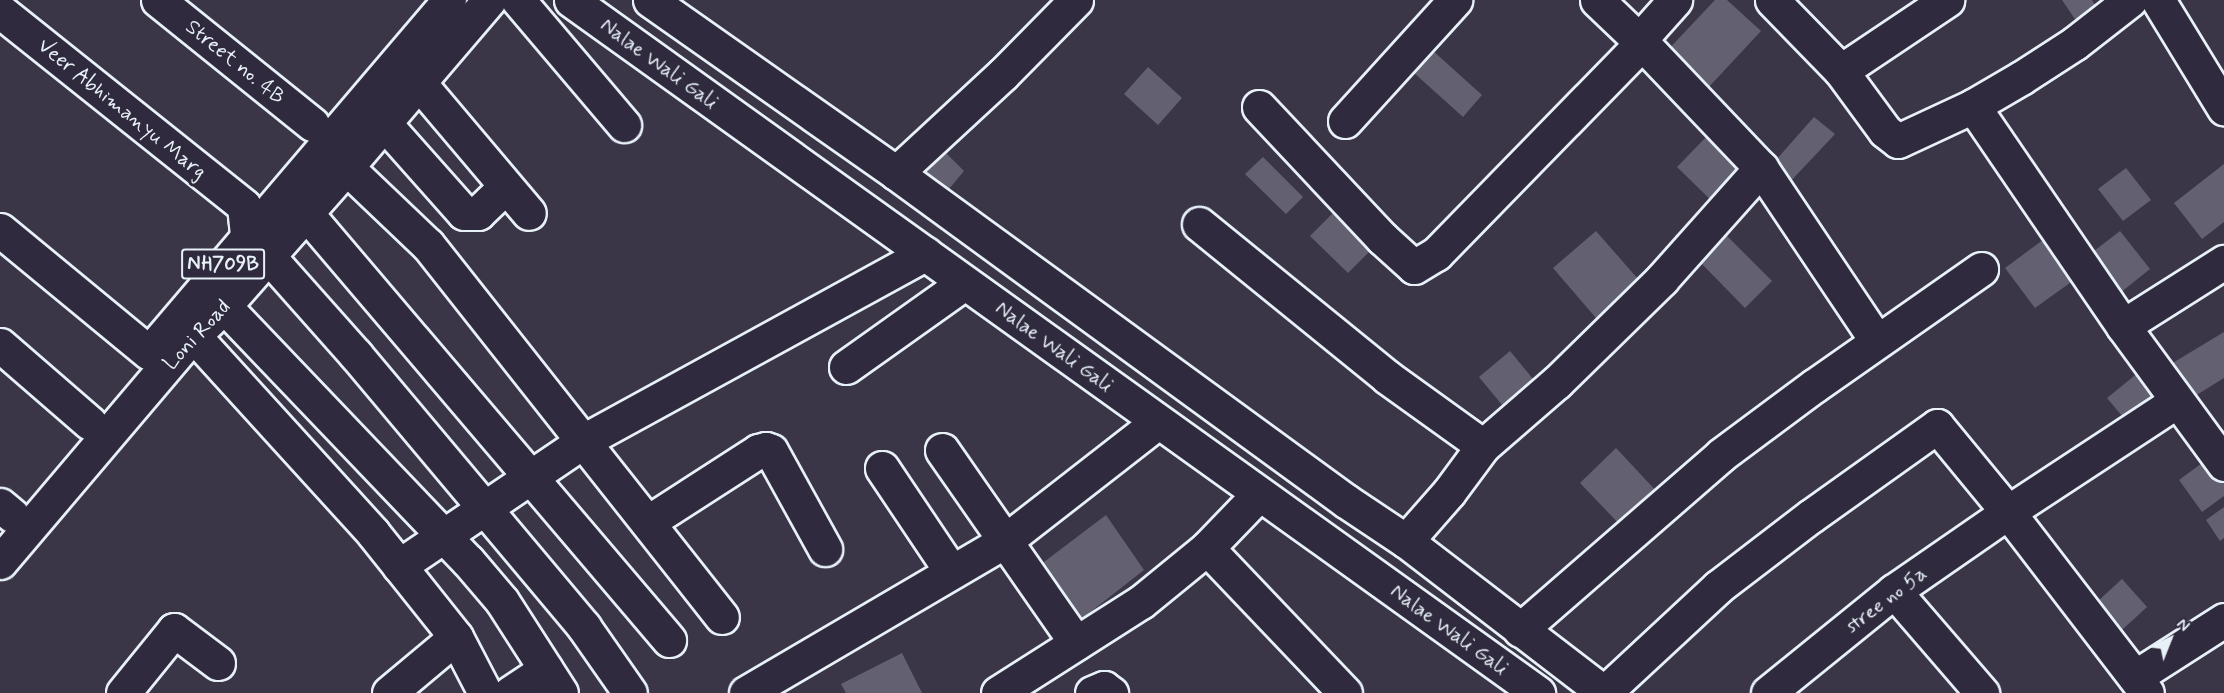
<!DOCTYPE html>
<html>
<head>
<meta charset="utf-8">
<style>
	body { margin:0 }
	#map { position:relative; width:2224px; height:693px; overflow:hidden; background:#3a3648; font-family:Mynerve,sans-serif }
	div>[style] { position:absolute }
	.building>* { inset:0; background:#636171 }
	.roads { filter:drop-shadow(2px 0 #e8f1f8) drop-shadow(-2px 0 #e8f1f8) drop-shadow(0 2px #e8f1f8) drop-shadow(0 -2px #e8f1f8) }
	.minor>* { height:33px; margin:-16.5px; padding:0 16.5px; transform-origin:16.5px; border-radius:16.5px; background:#2f2a3d }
	.trunk>* { height:33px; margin:-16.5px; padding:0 16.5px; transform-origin:16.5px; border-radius:16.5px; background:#2f2a3d }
	span { translate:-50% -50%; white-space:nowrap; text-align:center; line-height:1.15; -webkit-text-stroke:6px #2f2a3d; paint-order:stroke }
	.shield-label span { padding:2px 4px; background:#2f2a3d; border:2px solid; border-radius:4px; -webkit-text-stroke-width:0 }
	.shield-label { font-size:20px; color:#e8f1f8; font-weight:700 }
	.street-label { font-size:21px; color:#e8f1f8 }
	.north { position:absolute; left:2140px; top:609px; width:60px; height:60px; -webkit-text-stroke:4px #2f2a3d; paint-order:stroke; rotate:43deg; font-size:16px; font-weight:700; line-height:24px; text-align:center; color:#e8f1f8 }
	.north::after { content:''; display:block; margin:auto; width:21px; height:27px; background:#e8f1f8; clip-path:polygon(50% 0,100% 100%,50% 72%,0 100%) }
</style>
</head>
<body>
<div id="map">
	<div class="building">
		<i style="clip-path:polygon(1715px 0,1727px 0,1761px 31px,1707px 89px,1664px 54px)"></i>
		<i style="clip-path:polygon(2062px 0,2092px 0,2102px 17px,2085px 34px)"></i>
		<i style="clip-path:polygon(1432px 50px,1482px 95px,1463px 117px,1413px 72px)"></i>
		<i style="clip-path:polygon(1148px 67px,1182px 98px,1158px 125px,1124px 94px)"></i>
		<i style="clip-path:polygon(1814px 117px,1835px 134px,1789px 183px,1777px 159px)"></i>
		<i style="clip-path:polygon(1708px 135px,1749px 174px,1718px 207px,1677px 167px)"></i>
		<i style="clip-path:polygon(938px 145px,964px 171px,938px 202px,910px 175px)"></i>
		<i style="clip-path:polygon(1263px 157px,1303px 197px,1286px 214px,1245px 174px)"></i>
		<i style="clip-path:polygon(2224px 164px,2224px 222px,2202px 239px,2174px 203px)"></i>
		<i style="clip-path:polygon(2126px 168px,2151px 200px,2123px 221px,2098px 189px)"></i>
		<i style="clip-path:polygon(1339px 207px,1377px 244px,1348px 273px,1310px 236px)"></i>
		<i style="clip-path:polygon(1596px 231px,1645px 287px,1602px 325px,1553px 268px)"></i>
		<i style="clip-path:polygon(2120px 231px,2150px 269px,2115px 297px,2085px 258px)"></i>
		<i style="clip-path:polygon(2051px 234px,2081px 275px,2035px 308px,2005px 268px)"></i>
		<i style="clip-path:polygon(1726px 235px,1772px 281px,1745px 308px,1699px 261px)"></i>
		<i style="clip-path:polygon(2224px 332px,2224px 378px,2182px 404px,2161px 370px)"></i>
		<i style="clip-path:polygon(1510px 351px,1538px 385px,1507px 411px,1479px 377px)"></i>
		<i style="clip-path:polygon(2144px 368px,2169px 398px,2132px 428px,2107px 398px)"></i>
		<i style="clip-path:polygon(1616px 448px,1660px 495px,1624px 529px,1580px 483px)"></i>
		<i style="clip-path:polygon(2209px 458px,2224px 478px,2224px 496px,2202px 512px,2179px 480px)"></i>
		<i style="clip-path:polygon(2224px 507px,2224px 538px,2220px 541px,2206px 520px)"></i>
		<i style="clip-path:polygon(1106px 515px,1144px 570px,1070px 628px,1032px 571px)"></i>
		<i style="clip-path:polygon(2122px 579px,2147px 607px,2112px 639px,2087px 611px)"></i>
		<i style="clip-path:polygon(902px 653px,922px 693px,846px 693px,841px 684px)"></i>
	</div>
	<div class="roads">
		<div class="minor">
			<i style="left:158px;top:0;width:198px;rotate:38.8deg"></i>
			<i style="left:518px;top:0;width:164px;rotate:49.7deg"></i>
			<i style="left:571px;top:0;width:1190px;rotate:35.63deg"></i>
			<i style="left:650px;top:0;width:301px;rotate:35.1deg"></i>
			<i style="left:896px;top:173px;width:557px;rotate:36.09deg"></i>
			<i style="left:1346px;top:501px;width:72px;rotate:33.7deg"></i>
			<i style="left:1406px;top:541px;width:250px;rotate:37.5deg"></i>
			<i style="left:1597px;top:0;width:62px;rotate:43.7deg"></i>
			<i style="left:1642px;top:43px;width:173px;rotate:46.4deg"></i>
			<i style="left:1761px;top:168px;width:208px;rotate:56.2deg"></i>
			<i style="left:1772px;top:0;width:99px;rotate:45.8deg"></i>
			<i style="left:1841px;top:71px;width:74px;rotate:53.7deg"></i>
			<i style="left:1885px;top:131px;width:16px;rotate:38deg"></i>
			<i style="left:1898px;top:141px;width:83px;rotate:-25deg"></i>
			<i style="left:1973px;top:106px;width:56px;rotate:-30.3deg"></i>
			<i style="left:2021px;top:78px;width:64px;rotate:-32.9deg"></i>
			<i style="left:2075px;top:43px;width:70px;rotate:-38deg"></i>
			<i style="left:2158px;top:0;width:127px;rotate:58.6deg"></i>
			<i style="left:0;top:11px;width:312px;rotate:38.6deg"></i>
			<i style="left:244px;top:206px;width:30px;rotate:84deg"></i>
			<i style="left:247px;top:236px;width:29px;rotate:44deg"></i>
			<i style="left:268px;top:256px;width:132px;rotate:48.4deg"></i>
			<i style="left:356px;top:355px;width:355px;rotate:50deg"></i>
			<i style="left:584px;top:627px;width:80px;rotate:55.1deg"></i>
			<i style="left:1841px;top:71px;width:128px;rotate:-33.8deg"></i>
			<i style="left:419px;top:83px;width:170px;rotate:49.8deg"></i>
			<i style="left:1973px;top:106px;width:266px;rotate:55.7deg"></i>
			<i style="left:2123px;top:326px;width:171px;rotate:53.8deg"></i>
			<i style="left:1259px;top:107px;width:180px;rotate:46.8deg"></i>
			<i style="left:1382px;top:238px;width:43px;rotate:42.2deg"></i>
			<i style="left:1414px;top:267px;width:26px;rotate:-31deg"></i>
			<i style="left:1436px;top:254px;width:295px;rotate:-45.7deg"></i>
			<i style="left:1642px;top:43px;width:6px;rotate:-90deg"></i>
			<i style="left:1642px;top:37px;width:50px;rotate:-48.3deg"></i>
			<i style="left:1345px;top:121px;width:164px;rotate:-47.7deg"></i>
			<i style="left:384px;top:123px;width:120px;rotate:48.4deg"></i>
			<i style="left:464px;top:213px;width:14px"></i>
			<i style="left:478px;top:213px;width:37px;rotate:-44deg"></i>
			<i style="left:346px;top:167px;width:113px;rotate:43.6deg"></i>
			<i style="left:428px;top:245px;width:474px;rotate:51.7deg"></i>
			<i style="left:896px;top:173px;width:146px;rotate:-42.8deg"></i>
			<i style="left:1003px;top:74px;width:104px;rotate:-45.4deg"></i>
			<i style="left:305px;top:212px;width:562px;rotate:49.62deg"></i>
			<i style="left:1199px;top:224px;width:242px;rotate:39.1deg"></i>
			<i style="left:1387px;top:377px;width:118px;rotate:35.7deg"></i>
			<i style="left:0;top:230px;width:193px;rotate:39.5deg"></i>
			<i style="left:224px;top:306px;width:353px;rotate:46.3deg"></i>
			<i style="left:468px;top:561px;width:52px;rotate:49.6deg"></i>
			<i style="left:502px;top:601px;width:109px;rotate:57.3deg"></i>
			<i style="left:2123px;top:326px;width:120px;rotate:-32.4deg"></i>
			<i style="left:194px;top:336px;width:266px;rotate:47.7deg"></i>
			<i style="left:373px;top:533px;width:133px;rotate:51.4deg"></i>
			<i style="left:456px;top:637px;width:63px;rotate:62.6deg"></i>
			<i style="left:0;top:345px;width:119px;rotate:40.9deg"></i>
			<i style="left:846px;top:367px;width:145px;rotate:-35.4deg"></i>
			<i style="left:942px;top:450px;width:235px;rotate:55.2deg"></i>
			<i style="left:882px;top:468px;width:124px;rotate:56.2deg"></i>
			<i style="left:0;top:505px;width:16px;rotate:40deg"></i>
			<i style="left:648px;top:522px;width:131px;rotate:-32.8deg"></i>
			<i style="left:758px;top:451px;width:8px;rotate:-14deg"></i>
			<i style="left:766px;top:449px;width:5px;rotate:22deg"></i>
			<i style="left:771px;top:451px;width:112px;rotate:61.1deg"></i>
			<i style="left:1406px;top:541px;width:65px;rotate:-48.7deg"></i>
			<i style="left:1449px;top:492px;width:57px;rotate:-53.5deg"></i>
			<i style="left:1483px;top:446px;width:98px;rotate:-40.9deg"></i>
			<i style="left:1557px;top:382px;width:147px;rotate:-44.4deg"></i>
			<i style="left:1662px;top:279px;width:149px;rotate:-48.3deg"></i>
			<i style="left:1207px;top:548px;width:200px;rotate:46.4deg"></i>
			<i style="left:399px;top:566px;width:225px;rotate:-34.1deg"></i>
			<i style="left:585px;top:440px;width:388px;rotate:-28.7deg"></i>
			<i style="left:1894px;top:591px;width:135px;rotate:49.2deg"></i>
			<i style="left:1520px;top:630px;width:267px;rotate:-41deg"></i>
			<i style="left:1721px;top:455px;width:116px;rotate:-36.6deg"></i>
			<i style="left:1814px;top:386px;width:204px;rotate:-35deg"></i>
			<i style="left:2135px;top:677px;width:106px;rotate:-32.6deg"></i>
			<i style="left:123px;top:693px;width:81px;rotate:-51deg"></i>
			<i style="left:174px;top:630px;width:55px;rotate:36.9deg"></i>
			<i style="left:389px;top:693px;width:87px;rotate:-39.9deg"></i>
			<i style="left:510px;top:693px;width:43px;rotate:-33.7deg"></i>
			<i style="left:746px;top:693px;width:300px;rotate:-30.4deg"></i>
			<i style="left:1005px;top:541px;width:194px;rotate:-37.9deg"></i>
			<i style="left:998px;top:693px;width:169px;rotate:-32.5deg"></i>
			<i style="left:1141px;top:602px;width:85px;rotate:-39.3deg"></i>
			<i style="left:1207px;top:548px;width:75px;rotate:-46.1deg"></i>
			<i style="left:1092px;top:693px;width:13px;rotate:-23deg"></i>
			<i style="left:1104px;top:688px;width:9px;rotate:36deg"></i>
			<i style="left:1604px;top:693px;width:156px;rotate:-42.9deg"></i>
			<i style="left:1718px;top:587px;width:117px;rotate:-37.4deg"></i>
			<i style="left:1811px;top:516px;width:155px;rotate:-35.5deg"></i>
			<i style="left:1937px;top:426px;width:112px;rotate:50.5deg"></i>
			<i style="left:2008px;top:512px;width:228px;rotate:52.5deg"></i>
			<i style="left:1768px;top:693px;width:162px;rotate:-39deg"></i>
			<i style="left:1894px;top:591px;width:139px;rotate:-34.7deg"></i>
			<i style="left:2008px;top:512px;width:202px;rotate:-33.3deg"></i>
		</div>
		<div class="trunk">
			<i style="left:154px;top:347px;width:455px;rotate:-49.6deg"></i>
			<i style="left:0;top:562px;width:286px;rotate:-49.7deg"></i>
			<i style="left:185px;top:344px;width:54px;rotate:-44.3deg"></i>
			<i style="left:224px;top:306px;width:181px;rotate:-48.6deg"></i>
			<i style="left:344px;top:170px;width:223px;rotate:-49.5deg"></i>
		</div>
	</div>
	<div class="shield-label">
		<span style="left:223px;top:264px">NH709B</span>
	</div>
	<div class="street-label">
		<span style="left:235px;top:62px;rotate:39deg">Street no. 4B</span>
		<span style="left:659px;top:64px;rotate:36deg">Nalae Wali Gali</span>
		<span style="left:122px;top:109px;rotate:39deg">Veer Abhimanyu Marg</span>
		<span style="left:197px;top:335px;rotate:-47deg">Loni Road</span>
		<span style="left:1054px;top:347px;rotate:36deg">Nalae Wali Gali</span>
		<span style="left:1886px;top:600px;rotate:-37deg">stree no 5a</span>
		<span style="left:1449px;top:630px;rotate:36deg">Nalae Wali Gali</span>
	</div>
	<div class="north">N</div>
</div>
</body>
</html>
